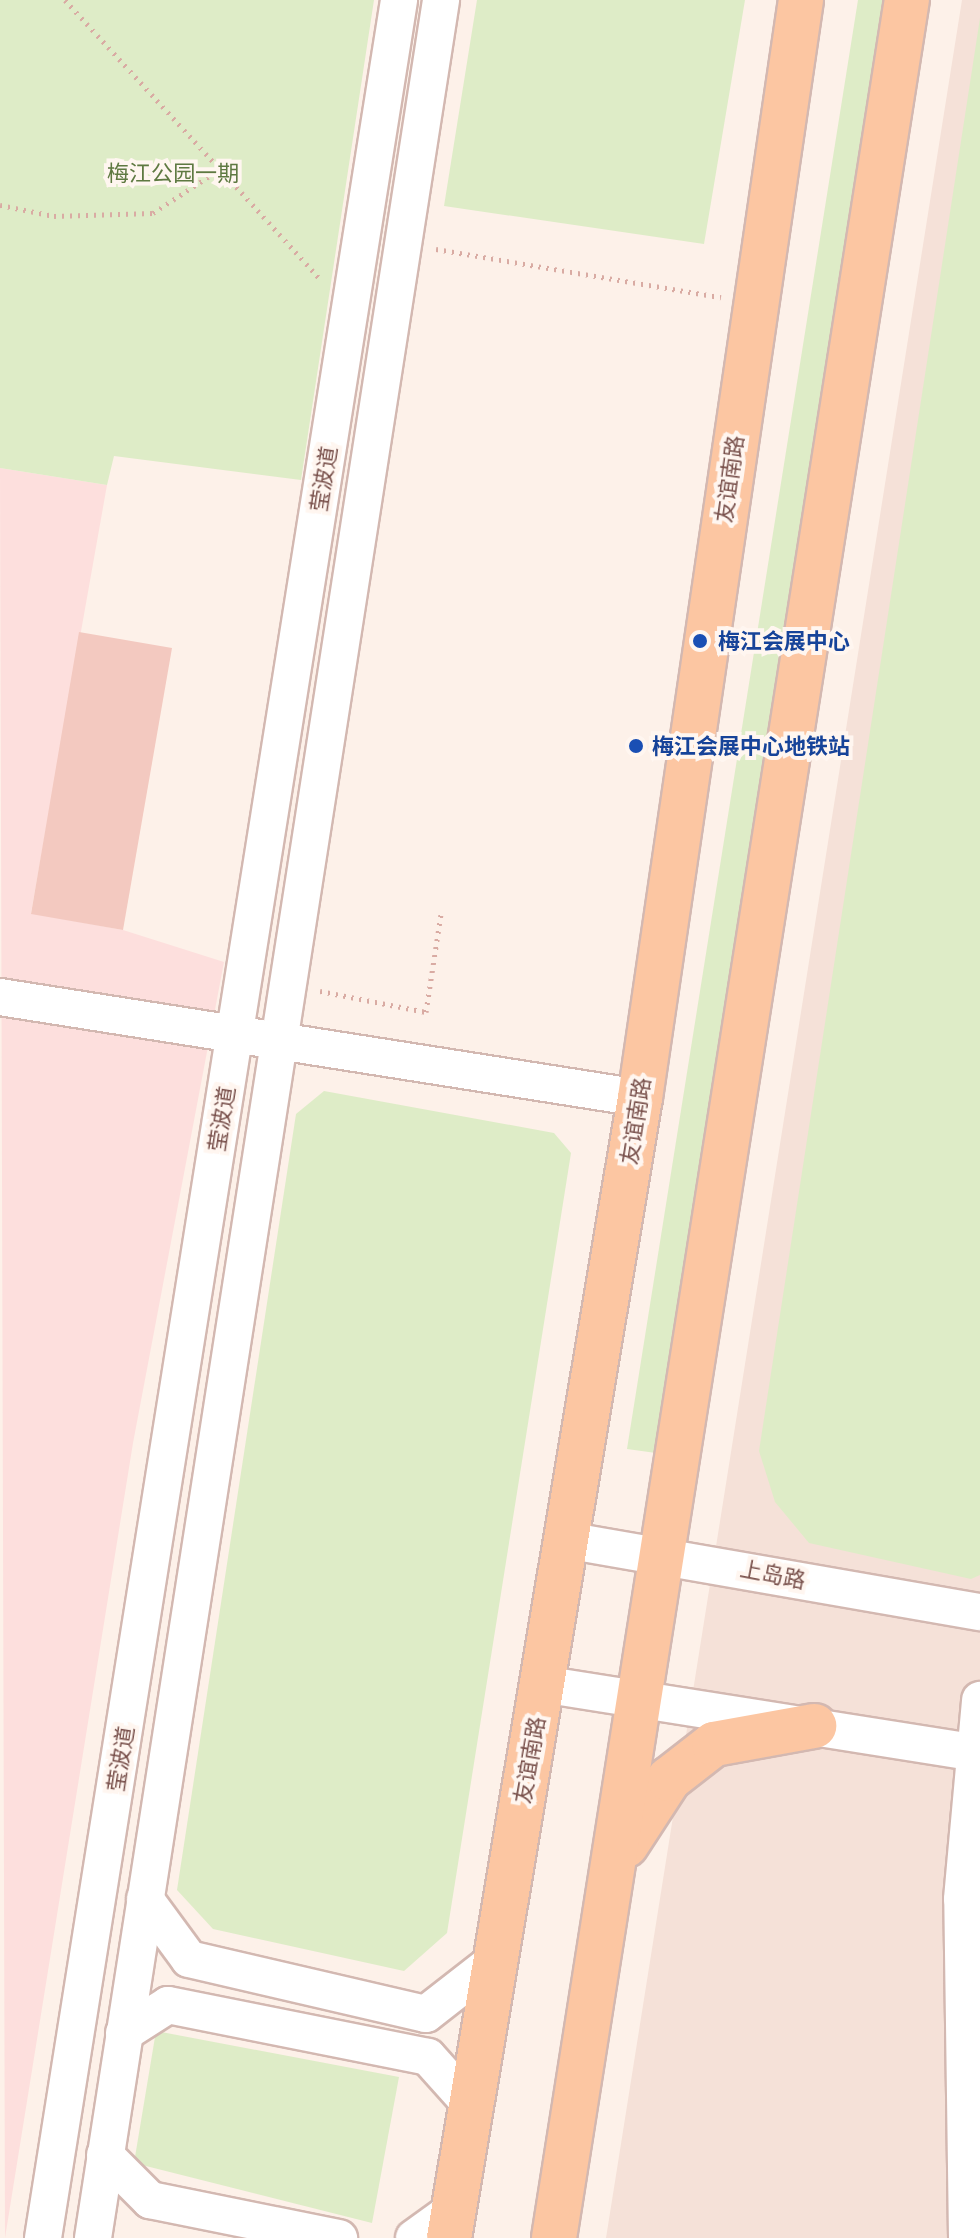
<!DOCTYPE html>
<html>
<head>
<meta charset="utf-8">
<style>
	body { margin:0 }
	#map { position:relative; width:980px; height:2238px; overflow:hidden; background:#fdf1e9; font-family:Ubuntu,"Noto Sans SC",sans-serif }
	div>[style] { position:absolute }
	.residential>* { inset:0; background:#f5e1d8 }
	.commercial>* { inset:0; background:#fddfdd }
	.green>* { inset:0; background:#deecc7 }
	.building>* { inset:0; background:#f3c9c0 }
	.path>* { height:5px; margin-top:-2.5px; transform-origin:0; background:repeating-linear-gradient(90deg,#d9aba3 0 2px,transparent 0 8px) }
	.roads { filter:drop-shadow(2px 0 #d3b8b1) drop-shadow(-2px 0 #d3b8b1) drop-shadow(0 2px #d3b8b1) drop-shadow(0 -2px #d3b8b1) }
	.minor>* { height:36px; margin:-18px; padding:0 18px; transform-origin:18px; border-radius:18px; background:#fff }
	.major>* { height:44px; margin:-22px; padding:0 22px; transform-origin:22px; border-radius:22px; background:#fcc6a2 }
	.dots>* { width:22px; height:22px; translate:-50% -50%; box-sizing:border-box; border:4px solid #fff6f0; border-radius:50% }
	span { translate:-50% -50%; white-space:nowrap; text-align:center; line-height:1.15; -webkit-text-stroke:8px #fff6f0; paint-order:stroke }
	.park-label { font-size:22px; color:#5e7941 }
	.street-label { font-size:22px; color:#79514c }
	.transit-label { font-size:22px; color:#164399; font-weight:700 }
	.left { translate:0 -50%; text-align:left }
</style>
</head>
<body>
<div id="map">
	<div class="residential">
		<i style="clip-path:polygon(962px 0,980px 0,980px 2238px,606px 2238px)"></i>
	</div>
	<div class="commercial">
		<i style="clip-path:polygon(0 468px,107px 485px,31px 913px,123px 930px,224px 962px,133px 1443px,5px 2238px)"></i>
	</div>
	<div class="green">
		<i style="clip-path:polygon(0 0,374px 0,301px 480px,114px 456px,107px 485px,0 468px)"></i>
		<i style="clip-path:polygon(477px 0,745px 0,704px 244px,444px 206px)"></i>
		<i style="clip-path:polygon(858px 0,887px 0,656px 1453px,627px 1449px)"></i>
		<i style="clip-path:polygon(980px 18px,980px 1575px,971px 1579px,809px 1543px,775px 1502px,759px 1451px)"></i>
		<i style="clip-path:polygon(324px 1091px,554px 1133px,571px 1153px,447px 1933px,404px 1971px,213px 1929px,177px 1890px,296px 1114px)"></i>
		<i style="clip-path:polygon(156px 2031px,399px 2077px,372px 2223px,134px 2163px)"></i>
	</div>
	<div class="building">
		<i style="clip-path:polygon(79px 632px,172px 648px,123px 930px,31px 914px)"></i>
	</div>
	<div class="path">
		<i style="left:65px;top:0;width:229px;rotate:47.5deg"></i>
		<i style="left:0;top:205px;width:55px;rotate:11.5deg"></i>
		<i style="left:54px;top:216px;width:99px;rotate:-1.7deg"></i>
		<i style="left:153px;top:213px;width:80px;rotate:-33.3deg"></i>
		<i style="left:220px;top:169px;width:149px;rotate:47.7deg"></i>
		<i style="left:436px;top:249px;width:289px;rotate:9.6deg"></i>
		<i style="left:320px;top:991px;width:108px;rotate:11.2deg"></i>
		<i style="left:426px;top:1012px;width:99px;rotate:-81.3deg"></i>
	</div>
	<div class="roads">
		<div class="minor">
			<i style="left:0;top:997px;width:648px;rotate:8.97deg"></i>
			<i style="left:566px;top:1540px;width:420px;rotate:9.9deg"></i>
			<i style="left:542px;top:1684px;width:443px;rotate:9deg"></i>
			<i style="left:145px;top:1899px;width:74px;rotate:53.7deg"></i>
			<i style="left:189px;top:1959px;width:243px;rotate:13.1deg"></i>
			<i style="left:426px;top:2014px;width:88px;rotate:-38deg"></i>
			<i style="left:124px;top:2033px;width:52px;rotate:-32.5deg"></i>
			<i style="left:168px;top:2005px;width:265px;rotate:11.3deg"></i>
			<i style="left:428px;top:2057px;width:66px;rotate:48.1deg"></i>
			<i style="left:105px;top:2155px;width:64px;rotate:45deg"></i>
			<i style="left:150px;top:2200px;width:193px;rotate:11.4deg"></i>
			<i style="left:43px;top:2238px;width:2266px;rotate:-80.96deg"></i>
			<i style="left:93px;top:2238px;width:2265px;rotate:-81.16deg"></i>
			<i style="left:414px;top:2238px;width:49px;rotate:-35.9deg"></i>
			<i style="left:967px;top:2238px;width:339px;rotate:-90.8deg"></i>
			<i style="left:962px;top:1899px;width:200px;rotate:-84.8deg"></i>
		</div>
		<div class="major">
			<i style="left:626px;top:1845px;width:79px;rotate:-56.9deg"></i>
			<i style="left:669px;top:1779px;width:57px;rotate:-37.9deg"></i>
			<i style="left:714px;top:1744px;width:102px;rotate:-10.2deg"></i>
			<i style="left:449px;top:2238px;width:1156px;rotate:-80.49deg"></i>
			<i style="left:640px;top:1098px;width:1110px;rotate:-81.66deg"></i>
			<i style="left:554px;top:2238px;width:2266px;rotate:-81.04deg"></i>
		</div>
	</div>
	<div class="dots">
		<i style="left:700px;top:641px;background:#1a4fb4"></i>
		<i style="left:636px;top:746px;background:#1a4fb4"></i>
	</div>
	<div class="park-label">
		<span style="left:173px;top:173px">梅江公园一期</span>
	</div>
	<div class="street-label">
		<span style="left:323px;top:479px;rotate:-81deg">莹波道</span>
		<span style="left:729px;top:479px;rotate:-82deg">友谊南路</span>
		<span style="left:221px;top:1119px;rotate:-81deg">莹波道</span>
		<span style="left:635px;top:1121px;rotate:-81deg">友谊南路</span>
		<span style="left:773px;top:1574px;rotate:11deg">上岛路</span>
		<span style="left:120px;top:1759px;rotate:-81deg">莹波道</span>
		<span style="left:529px;top:1760px;rotate:-80deg">友谊南路</span>
	</div>
	<div class="transit-label">
		<span class="left" style="left:718px;top:641px">梅江会展中心</span>
		<span class="left" style="left:652px;top:746px">梅江会展中心地铁站</span>
	</div>
</div>
</body>
</html>
